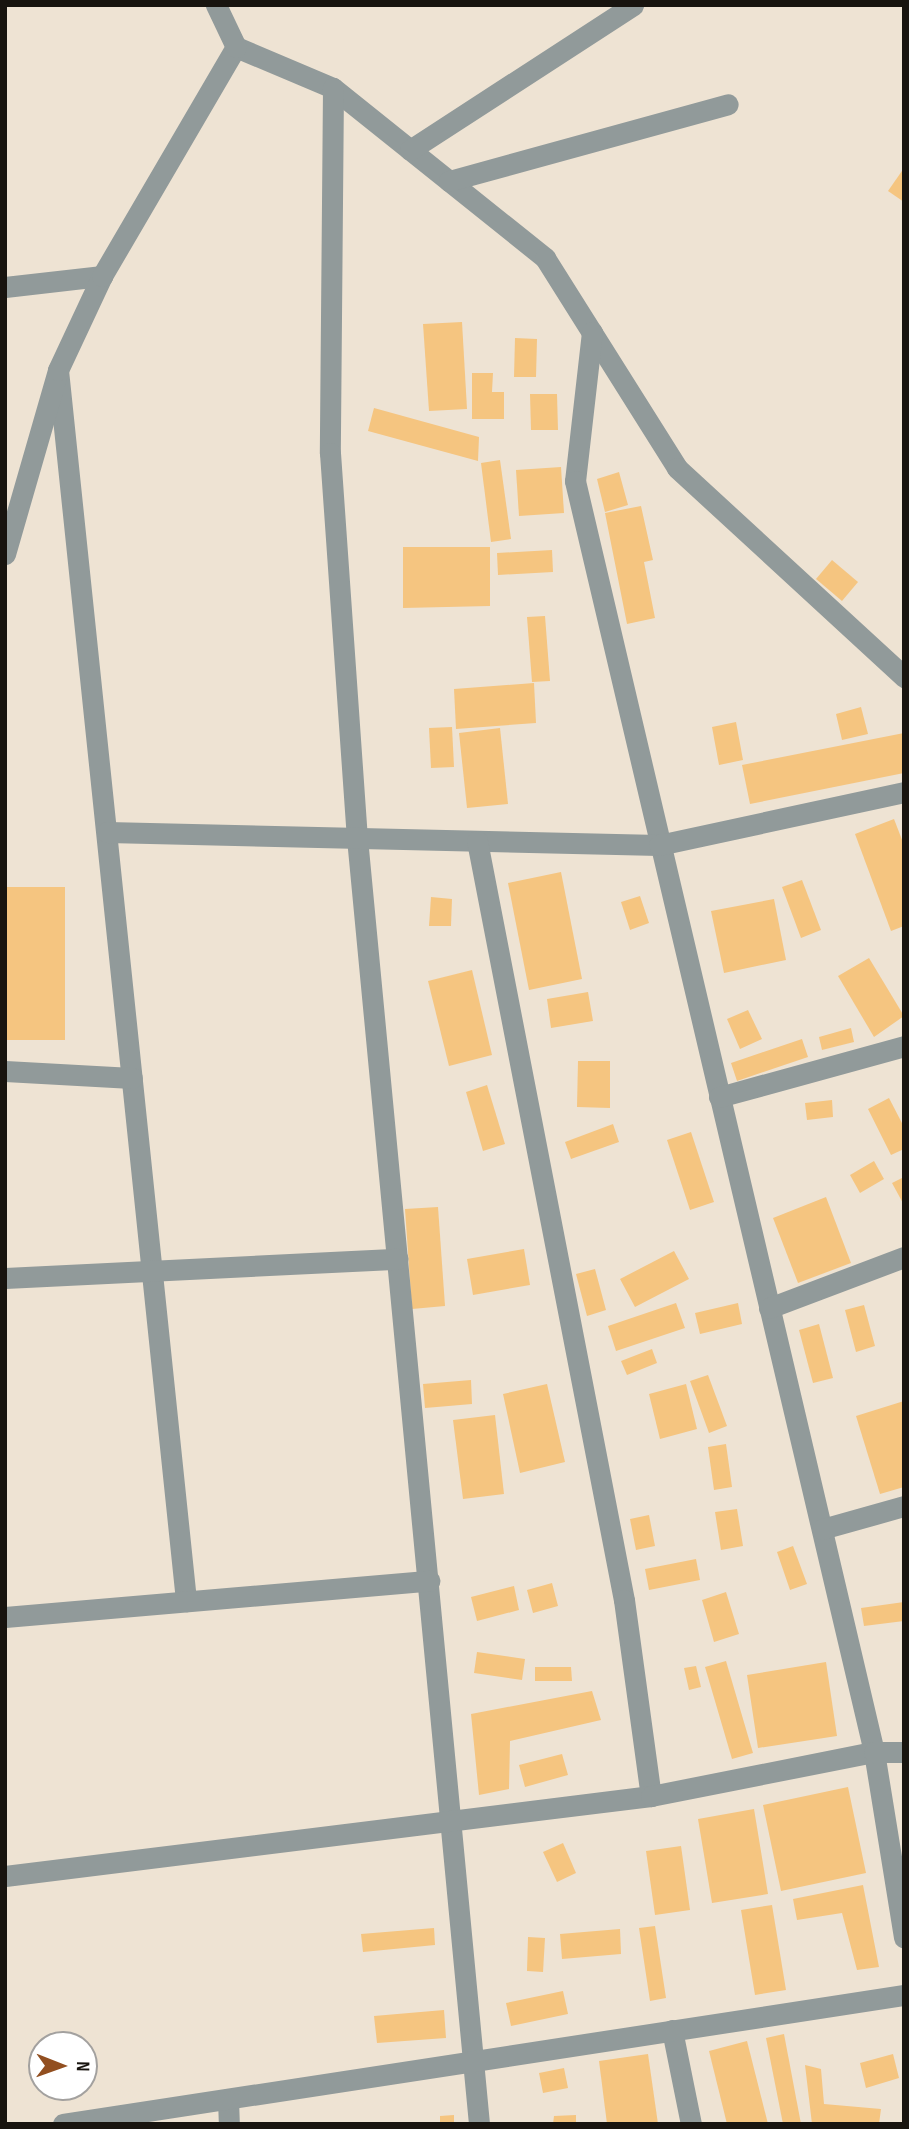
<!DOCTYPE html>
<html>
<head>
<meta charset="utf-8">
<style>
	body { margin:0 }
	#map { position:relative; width:909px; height:2129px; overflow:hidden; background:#eee3d3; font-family:"Sofia Sans Condensed",sans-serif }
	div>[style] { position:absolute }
	.building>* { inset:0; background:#f5c580 }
	.minor>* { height:21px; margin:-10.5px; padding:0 10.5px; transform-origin:10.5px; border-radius:10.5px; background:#919a9a }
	span { translate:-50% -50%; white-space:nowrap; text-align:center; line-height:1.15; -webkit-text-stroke:5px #fff; paint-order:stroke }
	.frame { position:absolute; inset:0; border:7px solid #18140f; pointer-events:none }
	.north { position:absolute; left:28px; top:2031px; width:70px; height:70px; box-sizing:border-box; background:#fff; border:2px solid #a3a19f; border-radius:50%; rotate:91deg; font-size:19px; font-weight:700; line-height:28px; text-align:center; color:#18140f }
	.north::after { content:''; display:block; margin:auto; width:24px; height:32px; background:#924f20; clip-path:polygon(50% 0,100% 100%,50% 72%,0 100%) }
</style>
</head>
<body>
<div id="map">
	<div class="building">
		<i style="clip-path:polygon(904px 168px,904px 202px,888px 191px)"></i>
		<i style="clip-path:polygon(462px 322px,467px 409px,429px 411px,423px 324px)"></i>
		<i style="clip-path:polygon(515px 338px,537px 339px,536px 377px,514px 377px)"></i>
		<i style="clip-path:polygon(472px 373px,493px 373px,492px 392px,504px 392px,504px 419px,472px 419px)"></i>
		<i style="clip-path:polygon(530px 394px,557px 394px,558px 430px,531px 430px)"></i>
		<i style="clip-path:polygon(374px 408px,479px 437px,478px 461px,368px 431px)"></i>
		<i style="clip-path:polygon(500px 460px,511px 539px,491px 542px,481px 463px)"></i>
		<i style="clip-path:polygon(561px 467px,564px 513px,519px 516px,516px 470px)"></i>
		<i style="clip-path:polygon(619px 472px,628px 505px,605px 512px,597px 479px)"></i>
		<i style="clip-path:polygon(641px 506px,653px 560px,644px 562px,655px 618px,627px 624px,605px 513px)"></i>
		<i style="clip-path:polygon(403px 547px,490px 547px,490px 606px,403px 608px)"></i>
		<i style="clip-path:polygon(552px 550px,553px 572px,498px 575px,497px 553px)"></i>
		<i style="clip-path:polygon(832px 560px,858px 582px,842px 601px,816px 579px)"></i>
		<i style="clip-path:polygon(545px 616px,550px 681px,532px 682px,527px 617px)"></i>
		<i style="clip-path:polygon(534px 683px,536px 723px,456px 729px,454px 689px)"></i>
		<i style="clip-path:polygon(861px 707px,868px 734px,842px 740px,836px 714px)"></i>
		<i style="clip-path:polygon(736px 722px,743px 760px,719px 765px,712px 727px)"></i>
		<i style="clip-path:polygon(452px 727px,454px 767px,431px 768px,429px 728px)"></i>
		<i style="clip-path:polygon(500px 728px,508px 804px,467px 808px,459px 733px)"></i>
		<i style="clip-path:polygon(904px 733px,904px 773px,750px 804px,742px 765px)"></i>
		<i style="clip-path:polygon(894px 819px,904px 845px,904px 926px,891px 931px,855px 834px)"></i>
		<i style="clip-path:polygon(561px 872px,582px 979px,529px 990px,508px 883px)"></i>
		<i style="clip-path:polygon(802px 880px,821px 930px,801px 938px,782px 887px)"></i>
		<i style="clip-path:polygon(5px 887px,65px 887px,65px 1040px,5px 1040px)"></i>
		<i style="clip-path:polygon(640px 896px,649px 923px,630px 930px,621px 902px)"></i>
		<i style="clip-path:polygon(431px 897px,452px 899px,451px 926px,429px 926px)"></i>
		<i style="clip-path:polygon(774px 899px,786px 960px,724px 973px,711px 911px)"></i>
		<i style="clip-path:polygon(869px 958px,904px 1016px,874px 1037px,838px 976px)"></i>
		<i style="clip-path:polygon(472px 970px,492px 1055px,449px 1066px,428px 981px)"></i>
		<i style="clip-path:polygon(588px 992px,593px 1021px,551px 1028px,547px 999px)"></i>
		<i style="clip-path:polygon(748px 1010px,762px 1039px,740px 1049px,727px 1019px)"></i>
		<i style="clip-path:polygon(851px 1028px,854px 1042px,822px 1050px,819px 1037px)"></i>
		<i style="clip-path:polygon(802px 1039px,808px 1057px,737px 1081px,731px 1063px)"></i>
		<i style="clip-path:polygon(578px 1061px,610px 1061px,610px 1108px,577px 1107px)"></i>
		<i style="clip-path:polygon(487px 1085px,505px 1144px,483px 1151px,466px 1092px)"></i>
		<i style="clip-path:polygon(889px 1098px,904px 1127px,904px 1149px,891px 1155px,868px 1109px)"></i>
		<i style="clip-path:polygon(832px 1100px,833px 1117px,807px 1120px,805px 1103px)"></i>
		<i style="clip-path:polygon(613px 1124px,619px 1142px,571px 1159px,565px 1142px)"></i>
		<i style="clip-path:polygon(691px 1132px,714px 1202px,690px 1210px,667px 1140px)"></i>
		<i style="clip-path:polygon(874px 1161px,884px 1179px,860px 1193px,850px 1175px)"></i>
		<i style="clip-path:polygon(904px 1177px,904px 1205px,892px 1183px)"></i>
		<i style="clip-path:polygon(826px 1197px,851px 1263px,798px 1283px,773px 1218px)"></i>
		<i style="clip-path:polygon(438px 1207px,445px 1306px,412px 1309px,405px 1209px)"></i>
		<i style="clip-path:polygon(524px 1249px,530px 1285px,473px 1295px,467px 1259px)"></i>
		<i style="clip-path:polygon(674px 1251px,689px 1279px,635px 1307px,620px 1279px)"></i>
		<i style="clip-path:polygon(595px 1269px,606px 1310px,587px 1316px,576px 1274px)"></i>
		<i style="clip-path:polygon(676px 1303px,685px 1328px,616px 1351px,608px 1326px)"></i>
		<i style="clip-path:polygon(738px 1303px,742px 1324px,700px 1334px,695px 1313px)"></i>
		<i style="clip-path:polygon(864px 1305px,875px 1346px,856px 1352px,845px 1310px)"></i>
		<i style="clip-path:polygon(819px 1324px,833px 1378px,813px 1383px,799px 1330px)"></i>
		<i style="clip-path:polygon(652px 1349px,657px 1363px,627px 1375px,621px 1361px)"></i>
		<i style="clip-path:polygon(708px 1375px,727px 1426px,709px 1433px,690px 1381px)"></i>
		<i style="clip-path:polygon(471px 1380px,472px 1404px,425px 1408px,423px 1384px)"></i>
		<i style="clip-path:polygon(547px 1384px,565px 1462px,520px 1473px,503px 1394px)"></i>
		<i style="clip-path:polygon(686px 1384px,697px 1429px,660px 1439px,649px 1394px)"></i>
		<i style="clip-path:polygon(904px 1401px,904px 1487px,880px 1494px,856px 1416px)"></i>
		<i style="clip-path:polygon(495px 1415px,504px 1494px,463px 1499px,453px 1420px)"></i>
		<i style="clip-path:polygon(726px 1444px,732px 1487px,714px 1490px,708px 1447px)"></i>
		<i style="clip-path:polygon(737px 1509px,743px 1546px,721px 1550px,715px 1512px)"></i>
		<i style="clip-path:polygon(649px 1515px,655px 1546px,636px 1550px,630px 1519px)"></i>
		<i style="clip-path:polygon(793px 1546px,807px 1584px,790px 1590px,777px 1552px)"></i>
		<i style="clip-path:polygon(696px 1559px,700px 1580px,649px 1590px,645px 1569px)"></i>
		<i style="clip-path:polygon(552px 1583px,558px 1606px,533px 1613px,527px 1590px)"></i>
		<i style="clip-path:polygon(514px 1586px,519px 1610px,477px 1621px,471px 1597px)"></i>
		<i style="clip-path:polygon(726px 1592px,739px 1634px,714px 1642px,702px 1600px)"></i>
		<i style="clip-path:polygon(904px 1602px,904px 1621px,864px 1626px,861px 1608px)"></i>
		<i style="clip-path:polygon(477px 1652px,525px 1659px,522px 1680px,474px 1673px)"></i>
		<i style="clip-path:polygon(726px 1661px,753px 1753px,732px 1759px,705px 1667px)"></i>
		<i style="clip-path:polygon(826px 1662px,837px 1736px,758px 1748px,747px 1675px)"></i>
		<i style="clip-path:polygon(696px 1666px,701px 1687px,689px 1690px,684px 1668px)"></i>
		<i style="clip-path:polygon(535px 1667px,571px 1667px,572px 1681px,535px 1681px)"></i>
		<i style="clip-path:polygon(592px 1691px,601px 1720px,510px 1741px,509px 1789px,479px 1795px,471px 1714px)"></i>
		<i style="clip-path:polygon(562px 1754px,568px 1775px,525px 1787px,519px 1765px)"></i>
		<i style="clip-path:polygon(848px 1787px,866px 1873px,781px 1891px,763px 1805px)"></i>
		<i style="clip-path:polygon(754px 1809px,768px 1894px,712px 1903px,698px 1819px)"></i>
		<i style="clip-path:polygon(563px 1843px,576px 1873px,557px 1882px,543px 1852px)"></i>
		<i style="clip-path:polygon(681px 1846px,690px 1910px,655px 1915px,646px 1851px)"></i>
		<i style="clip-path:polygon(863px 1885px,879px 1967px,857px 1970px,842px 1913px,797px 1920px,793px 1899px)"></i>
		<i style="clip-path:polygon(772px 1905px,786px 1990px,755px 1995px,741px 1910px)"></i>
		<i style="clip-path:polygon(655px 1926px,666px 1998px,650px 2001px,639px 1928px)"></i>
		<i style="clip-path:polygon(434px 1928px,435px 1945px,363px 1952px,361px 1934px)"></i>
		<i style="clip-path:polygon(620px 1929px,621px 1954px,562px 1959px,560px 1934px)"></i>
		<i style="clip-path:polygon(528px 1937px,545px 1938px,543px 1972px,527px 1971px)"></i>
		<i style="clip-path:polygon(563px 1991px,568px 2014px,511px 2026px,506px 2003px)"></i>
		<i style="clip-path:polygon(444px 2010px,446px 2038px,377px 2043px,374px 2016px)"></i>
		<i style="clip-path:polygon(784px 2034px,801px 2124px,783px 2124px,766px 2038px)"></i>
		<i style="clip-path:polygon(747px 2041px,768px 2124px,727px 2124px,709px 2051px)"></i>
		<i style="clip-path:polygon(648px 2054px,658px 2124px,607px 2124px,599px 2061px)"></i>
		<i style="clip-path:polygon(893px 2054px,899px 2078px,866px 2088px,860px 2063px)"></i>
		<i style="clip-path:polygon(805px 2065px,821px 2069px,824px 2104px,881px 2109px,879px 2124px,812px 2124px)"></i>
		<i style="clip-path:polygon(564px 2068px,568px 2088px,543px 2093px,539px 2073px)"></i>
		<i style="clip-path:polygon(454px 2115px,454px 2124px,440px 2124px,440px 2116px)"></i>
		<i style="clip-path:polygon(576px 2115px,576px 2124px,553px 2124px,554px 2116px)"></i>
	</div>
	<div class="minor">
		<i style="left:236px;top:47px;width:105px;rotate:22.9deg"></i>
		<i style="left:333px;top:88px;width:272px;rotate:38.7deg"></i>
		<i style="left:545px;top:258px;width:248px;rotate:57.8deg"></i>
		<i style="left:677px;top:468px;width:309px;rotate:42.6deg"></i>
		<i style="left:333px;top:88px;width:365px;rotate:90.5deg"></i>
		<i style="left:330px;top:453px;width:386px;rotate:86deg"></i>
		<i style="left:357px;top:838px;width:1292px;rotate:84.58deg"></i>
		<i style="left:410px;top:150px;width:266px;rotate:-33deg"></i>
		<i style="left:449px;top:181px;width:289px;rotate:-15.4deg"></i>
		<i style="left:5px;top:287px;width:98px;rotate:-6.5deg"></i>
		<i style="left:592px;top:332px;width:150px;rotate:96.5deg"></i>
		<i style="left:575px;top:481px;width:1306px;rotate:76.76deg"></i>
		<i style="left:874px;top:1752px;width:188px;rotate:80.8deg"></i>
		<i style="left:58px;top:370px;width:1238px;rotate:84.06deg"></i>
		<i style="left:5px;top:554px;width:191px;rotate:-73.9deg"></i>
		<i style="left:58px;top:370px;width:104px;rotate:-64.9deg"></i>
		<i style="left:102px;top:276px;width:265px;rotate:-59.7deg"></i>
		<i style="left:236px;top:47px;width:47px;rotate:-115.5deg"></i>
		<i style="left:107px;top:832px;width:552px;rotate:1.35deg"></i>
		<i style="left:659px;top:845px;width:251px;rotate:-12.2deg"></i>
		<i style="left:477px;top:841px;width:773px;rotate:79.04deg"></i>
		<i style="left:624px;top:1600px;width:198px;rotate:82.2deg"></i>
		<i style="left:5px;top:1071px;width:127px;rotate:3.2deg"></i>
		<i style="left:719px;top:1097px;width:192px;rotate:-15.4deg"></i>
		<i style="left:5px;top:1278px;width:393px;rotate:-2.8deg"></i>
		<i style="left:769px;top:1308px;width:144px;rotate:-20.7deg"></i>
		<i style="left:822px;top:1529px;width:85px;rotate:-15.7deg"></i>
		<i style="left:5px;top:1617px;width:426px;rotate:-4.9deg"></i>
		<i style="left:5px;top:1876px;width:651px;rotate:-7.06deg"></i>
		<i style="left:651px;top:1796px;width:227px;rotate:-11.2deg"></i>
		<i style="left:874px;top:1752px;width:30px"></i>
		<i style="left:672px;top:2030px;width:96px;rotate:78.6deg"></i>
		<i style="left:228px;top:2099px;width:25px;rotate:88deg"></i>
		<i style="left:63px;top:2124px;width:851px;rotate:-8.72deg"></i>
	</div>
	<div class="frame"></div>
	<div class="north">N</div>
</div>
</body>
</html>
